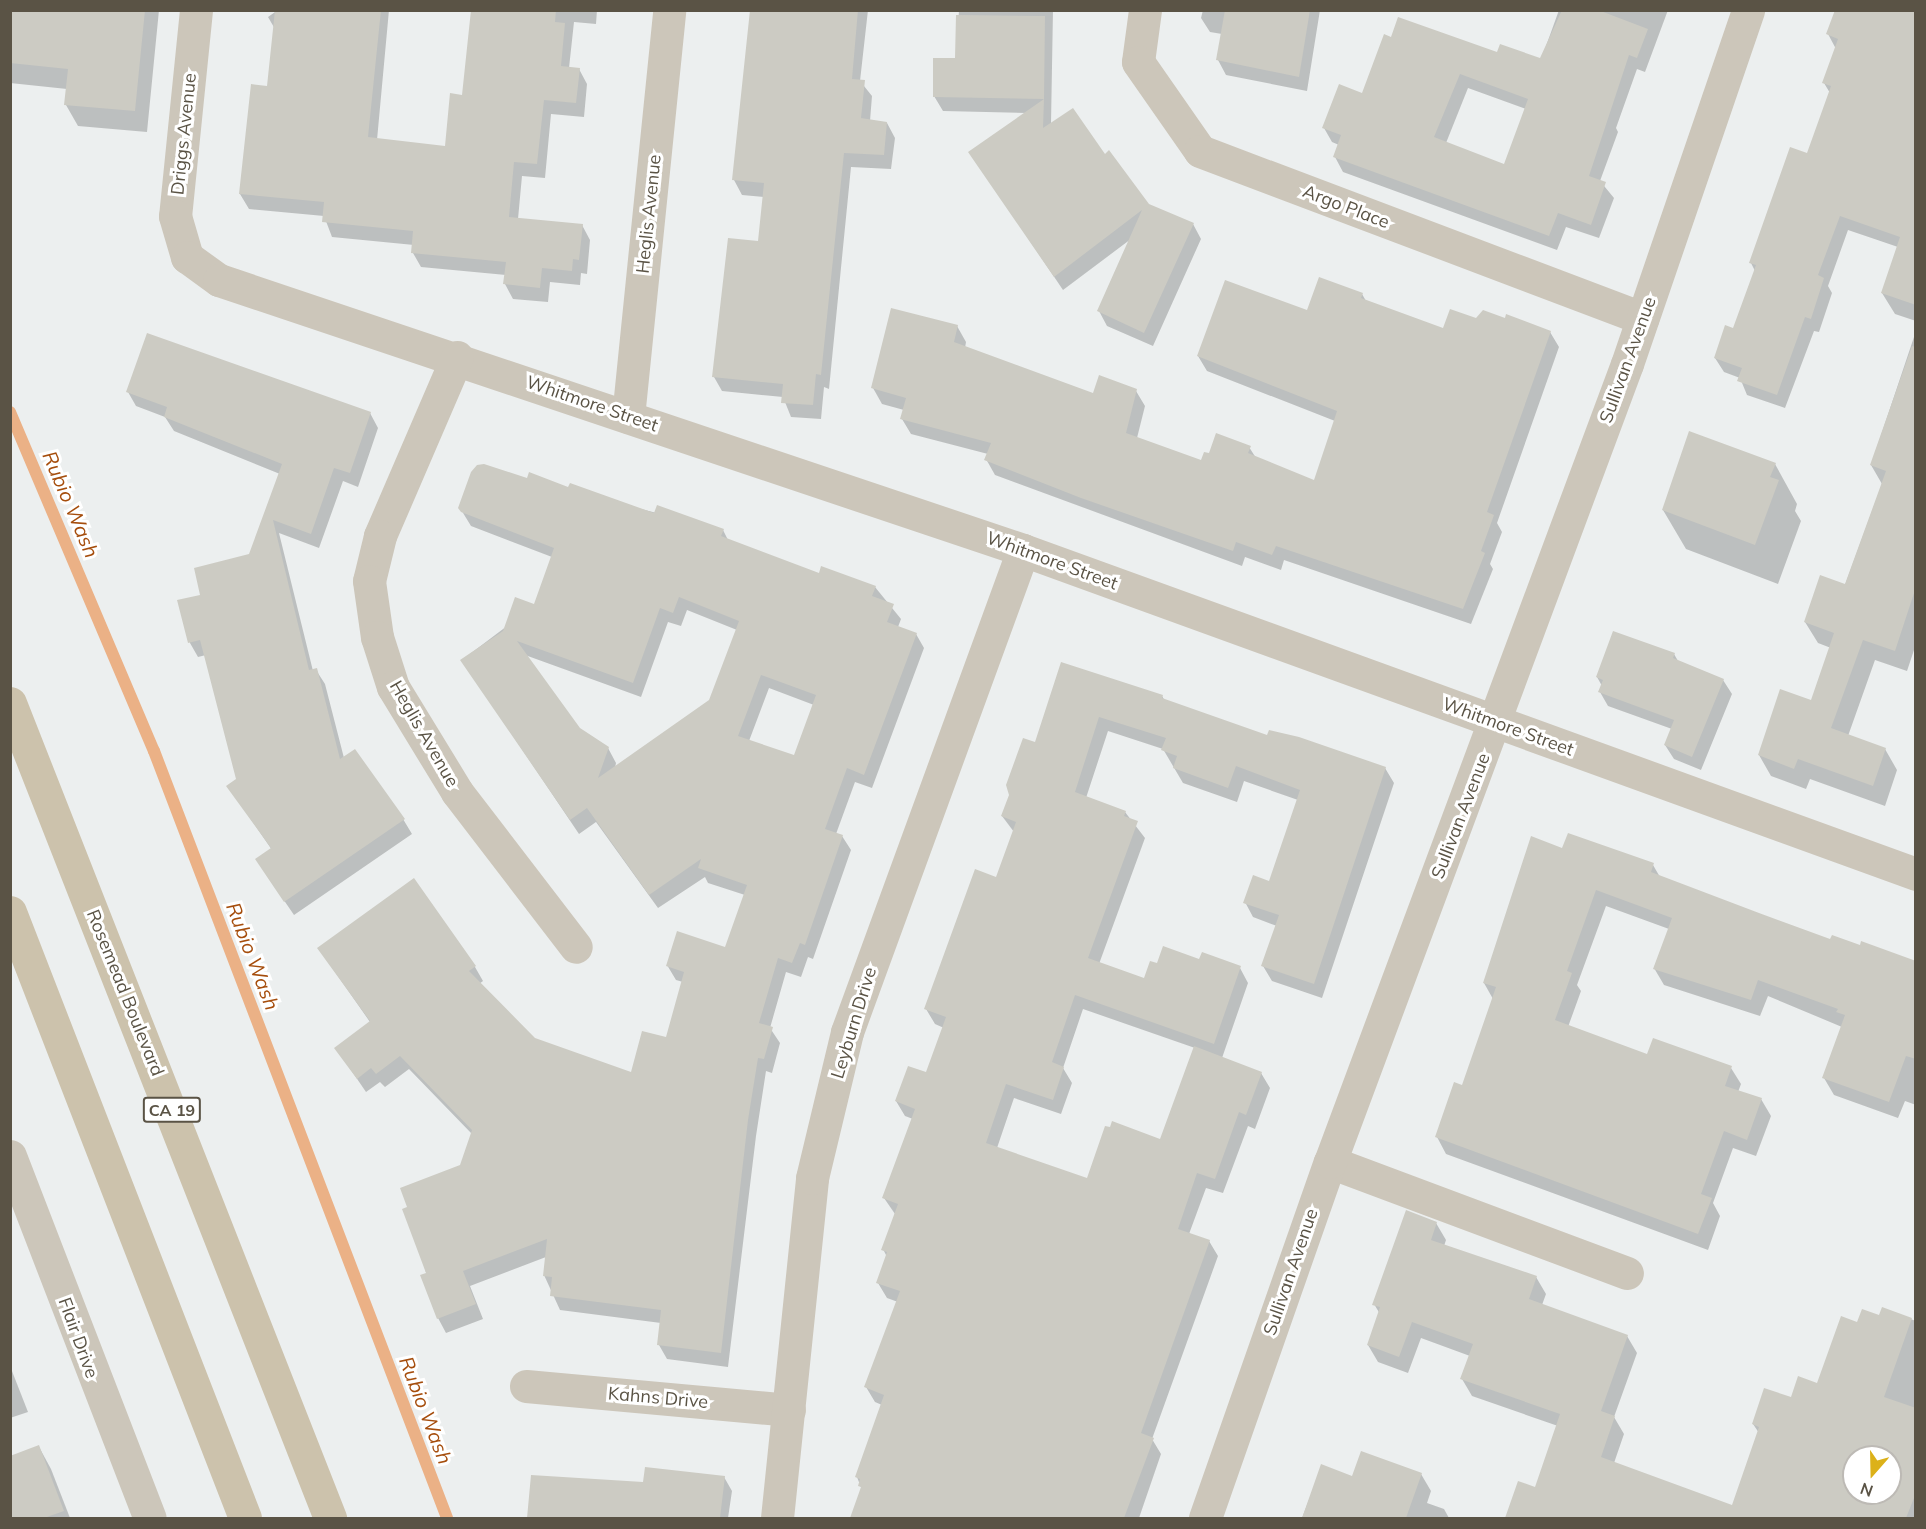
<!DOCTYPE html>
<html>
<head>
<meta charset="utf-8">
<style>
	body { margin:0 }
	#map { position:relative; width:1926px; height:1529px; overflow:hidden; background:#ecefef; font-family:Mulish,sans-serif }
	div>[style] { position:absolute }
	.shadow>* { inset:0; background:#0003 }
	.stream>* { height:12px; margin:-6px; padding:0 6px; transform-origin:6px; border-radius:6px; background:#ebb186 }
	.building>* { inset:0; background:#cccbc3 }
	.minor>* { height:33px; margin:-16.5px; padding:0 16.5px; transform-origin:16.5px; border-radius:16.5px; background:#ccc6ba }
	.major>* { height:33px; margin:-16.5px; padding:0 16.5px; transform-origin:16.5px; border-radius:16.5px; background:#ccc2ac }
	span { translate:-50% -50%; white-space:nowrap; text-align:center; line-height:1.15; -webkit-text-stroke:6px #fff; paint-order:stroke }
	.shield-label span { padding:2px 4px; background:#fff; border:2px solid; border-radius:4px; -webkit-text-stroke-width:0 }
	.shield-label { font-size:16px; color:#5a5345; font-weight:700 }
	.street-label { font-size:18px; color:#5a5345 }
	.water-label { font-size:20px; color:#a54d0c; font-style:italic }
	.frame { position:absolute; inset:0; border:12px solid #5a5345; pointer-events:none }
	.north { position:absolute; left:1842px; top:1445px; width:60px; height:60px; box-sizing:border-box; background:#fff; border:2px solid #bdbab5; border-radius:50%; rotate:200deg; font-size:16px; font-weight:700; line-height:24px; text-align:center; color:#5a5345 }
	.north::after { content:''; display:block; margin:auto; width:21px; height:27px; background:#dcb119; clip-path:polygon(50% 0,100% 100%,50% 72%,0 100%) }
</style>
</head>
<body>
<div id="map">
	<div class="shadow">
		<i style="clip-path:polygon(10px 10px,159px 10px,147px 132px,78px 126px,66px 105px,67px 89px,10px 83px)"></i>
		<i style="clip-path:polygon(278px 10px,389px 10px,377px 140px,446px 148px,463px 96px,472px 10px,597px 10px,596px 24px,574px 22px,569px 68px,579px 69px,587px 84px,584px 117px,551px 114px,545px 178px,522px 176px,518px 219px,582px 225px,590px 240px,587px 274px,581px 273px,580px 285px,550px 282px,548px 302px,513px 299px,505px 284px,506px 275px,421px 267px,413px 253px,414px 245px,332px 237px,324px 216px,249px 209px,240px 194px,269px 88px,275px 29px,268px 17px)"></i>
		<i style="clip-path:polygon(751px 10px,868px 10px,860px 81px,872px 96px,870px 121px,887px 123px,895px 138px,891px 169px,851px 167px,829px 389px,824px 387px,821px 419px,791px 417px,783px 397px,722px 391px,714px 377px,760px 243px,764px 197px,742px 195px,734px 180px)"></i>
		<i style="clip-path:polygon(959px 10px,1053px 10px,1051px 124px,1104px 156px,1148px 205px,1193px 224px,1201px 239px,1153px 346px,1107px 326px,1099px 311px,1131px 239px,1063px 290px,970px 152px,1027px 113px,943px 111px,934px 96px,956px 60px)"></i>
		<i style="clip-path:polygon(1203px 10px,1320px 10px,1307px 91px,1226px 75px,1218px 60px,1222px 34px,1210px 32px,1201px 18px)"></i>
		<i style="clip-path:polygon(evenodd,1559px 10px,1668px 10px,1645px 72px,1637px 69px,1616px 128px,1618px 132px,1600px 181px,1614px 198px,1599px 238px,1566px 227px,1557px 250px,1343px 172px,1335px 157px,1339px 145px,1332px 142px,1324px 128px,1363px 95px,1498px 54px,1541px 60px,1559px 10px,1468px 88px,1526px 109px,1505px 166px,1446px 143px,1468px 88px)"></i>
		<i style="clip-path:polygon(1916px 10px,1916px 321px,1895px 314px,1882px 293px,1898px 247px,1848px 230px,1828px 286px,1832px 293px,1819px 332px,1814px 331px,1785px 408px,1747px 395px,1740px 378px,1724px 372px,1715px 358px,1734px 330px,1755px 271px,1751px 263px,1808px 155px,1830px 93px,1824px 83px,1836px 49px,1828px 34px)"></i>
		<i style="clip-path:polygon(1362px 294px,1366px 301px,1444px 330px,1477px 320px,1550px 332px,1559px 347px,1497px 523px,1502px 532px,1490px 564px,1493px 569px,1471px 624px,1284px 560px,1281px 570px,1245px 557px,1242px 566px,995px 475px,986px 459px,988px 454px,911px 434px,902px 419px,904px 410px,882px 404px,873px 388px,957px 326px,966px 342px,965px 348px,1093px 395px,1136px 391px,1145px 406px,1137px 438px,1202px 462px,1249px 447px,1256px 458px,1315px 482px,1335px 421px,1207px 371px,1198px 356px)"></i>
		<i style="clip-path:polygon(1916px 331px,1916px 644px,1907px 671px,1875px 660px,1848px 736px,1885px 749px,1897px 770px,1885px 806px,1810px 779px,1806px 789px,1771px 776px,1759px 755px,1812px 702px,1831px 648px,1818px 643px,1805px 622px,1845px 585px,1882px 484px,1871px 465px)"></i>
		<i style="clip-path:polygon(128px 392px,370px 413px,378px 428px,358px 487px,343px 481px,319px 548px,279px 533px,313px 671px,316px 670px,325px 684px,344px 758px,403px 819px,412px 834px,294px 915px,266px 874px,272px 850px,228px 786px,237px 779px,206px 655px,198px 657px,190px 643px,179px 602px,202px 596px,251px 555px,280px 474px,174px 431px,165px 417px,136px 406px)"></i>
		<i style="clip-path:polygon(1775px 464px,1797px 504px,1795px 511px,1801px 521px,1778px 584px,1686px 549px,1663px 510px)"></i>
		<i style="clip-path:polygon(evenodd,528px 480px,723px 530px,728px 540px,819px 574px,875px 587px,901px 619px,898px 627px,916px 634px,924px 648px,872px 788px,855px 782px,836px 834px,842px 836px,851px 850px,813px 959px,808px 957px,801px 977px,786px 972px,770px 1028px,780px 1043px,772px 1073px,766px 1071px,756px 1136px,728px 1367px,667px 1359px,659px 1345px,661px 1323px,560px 1310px,544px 1275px,546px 1257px,470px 1286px,483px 1319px,446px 1333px,438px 1318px,409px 1208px,461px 1166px,472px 1134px,409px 1069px,385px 1087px,380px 1082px,366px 1092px,336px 1048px,370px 1022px,319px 949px,414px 880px,475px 967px,483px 981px,479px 984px,534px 1039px,632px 1074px,667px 1039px,683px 982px,676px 980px,667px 965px,726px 949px,745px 895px,708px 883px,705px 877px,658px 908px,596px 822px,579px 834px,462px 660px,535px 605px,552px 557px,471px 526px,460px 508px,528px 480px,687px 610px,737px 630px,710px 701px,615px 768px,616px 763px,608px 748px,579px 729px,525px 655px,641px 697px,668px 622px,681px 626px,687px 610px,528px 480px,769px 688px,814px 705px,795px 757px,749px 741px,769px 688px)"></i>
		<i style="clip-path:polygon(1674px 654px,1678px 661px,1723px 680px,1732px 694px,1701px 770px,1674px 759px,1665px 745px,1672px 729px,1608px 706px,1600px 692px,1602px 686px,1597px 677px)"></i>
		<i style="clip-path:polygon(evenodd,1062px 664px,1162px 696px,1165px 701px,1268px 737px,1385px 768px,1394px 783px,1322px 998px,1272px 981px,1263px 966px,1277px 926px,1253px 917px,1245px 902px,1270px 882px,1298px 800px,1244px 781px,1237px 802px,1183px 783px,1163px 749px,1108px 731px,1086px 798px,1125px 812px,1145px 838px,1099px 964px,1145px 980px,1158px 965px,1200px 961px,1240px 968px,1248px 983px,1222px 1058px,1261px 1073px,1270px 1088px,1255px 1129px,1248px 1126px,1223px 1193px,1206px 1188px,1189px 1234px,1209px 1241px,1218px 1256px,1152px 1439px,1161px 1454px,1139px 1518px,852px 1518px,862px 1490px,857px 1477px,882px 1405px,875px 1402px,866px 1387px,898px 1302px,887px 1298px,878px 1283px,887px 1257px,883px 1249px,895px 1214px,884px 1198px,913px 1119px,905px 1116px,896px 1101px,927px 1074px,944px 1028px,935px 1024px,926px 1009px,997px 879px,1014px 832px,1002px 816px,1036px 744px,1062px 664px,1083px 1009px,1195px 1048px,1161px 1141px,1088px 1180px,997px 1148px,1014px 1098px,1061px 1114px,1072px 1083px,1063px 1068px,1083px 1009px)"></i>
		<i style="clip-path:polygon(1563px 850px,1653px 865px,1660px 877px,1831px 941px,1916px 962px,1916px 1105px,1905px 1101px,1898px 1118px,1834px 1095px,1824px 1078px,1842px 1027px,1768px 996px,1760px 1016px,1664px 985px,1654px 968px,1669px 929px,1606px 906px,1577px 985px,1581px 991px,1568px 1027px,1648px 1056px,1731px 1068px,1741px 1084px,1738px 1092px,1761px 1099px,1771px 1116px,1756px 1156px,1733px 1148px,1713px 1203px,1720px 1216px,1708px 1250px,1446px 1154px,1437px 1137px,1463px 1087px,1493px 999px,1484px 983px)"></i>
		<i style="clip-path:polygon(evenodd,1436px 1223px,1446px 1240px,1444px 1246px,1536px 1277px,1546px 1294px,1542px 1305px,1627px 1336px,1637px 1353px,1614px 1417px,1624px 1434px,1614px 1463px,1733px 1507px,1759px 1433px,1753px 1424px,1817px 1385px,1858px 1323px,1880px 1317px,1883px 1309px,1916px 1321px,1916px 1518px,1506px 1518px,1519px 1483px,1536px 1489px,1558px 1426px,1472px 1396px,1462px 1379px,1470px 1356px,1421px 1338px,1408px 1373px,1378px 1362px,1368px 1345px,1380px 1314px,1374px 1304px,1436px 1223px,1854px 1457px,1890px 1457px,1890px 1493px,1854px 1493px,1854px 1457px)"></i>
		<i style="clip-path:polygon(10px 1366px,28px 1412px,10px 1418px)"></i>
		<i style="clip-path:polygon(39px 1447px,51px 1469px,70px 1518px,10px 1518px,10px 1458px)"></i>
		<i style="clip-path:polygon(1322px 1466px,1353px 1478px,1421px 1474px,1431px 1491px,1427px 1503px,1444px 1509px,1449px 1518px,1302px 1518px)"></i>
		<i style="clip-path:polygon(532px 1477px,644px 1483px,724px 1477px,732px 1491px,728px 1518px,528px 1518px)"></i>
	</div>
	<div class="stream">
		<i style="left:10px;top:412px;width:368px;rotate:67deg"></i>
		<i style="left:154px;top:751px;width:821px;rotate:69.09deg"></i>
	</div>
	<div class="building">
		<i style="clip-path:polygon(10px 10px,145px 10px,135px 111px,64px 105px,68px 69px,10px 63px)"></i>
		<i style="clip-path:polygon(275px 10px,381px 10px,368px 137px,445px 146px,450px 93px,462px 95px,471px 10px,556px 10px,555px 22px,565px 23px,561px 66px,580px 68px,576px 103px,544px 100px,537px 164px,514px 162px,509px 217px,583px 224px,579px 260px,573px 259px,572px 271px,542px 268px,540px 288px,503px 284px,506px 262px,411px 253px,413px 231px,322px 222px,324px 202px,239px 194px,251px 84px,267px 86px)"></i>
		<i style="clip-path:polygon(750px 10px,858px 10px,852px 79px,865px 80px,861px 118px,887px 122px,884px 155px,844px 153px,821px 375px,816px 374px,813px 405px,781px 403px,783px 384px,712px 377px,728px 238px,758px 241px,764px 183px,732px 180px)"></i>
		<i style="clip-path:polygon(1225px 10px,1310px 10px,1299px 77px,1216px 60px)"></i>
		<i style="clip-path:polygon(evenodd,1562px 10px,1598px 10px,1648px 29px,1637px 58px,1629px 55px,1589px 176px,1606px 182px,1591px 225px,1558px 213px,1549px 236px,1333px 157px,1341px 135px,1322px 128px,1339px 84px,1362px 93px,1384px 34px,1391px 37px,1398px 17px,1497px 52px,1500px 44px,1540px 58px,1562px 10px,1460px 74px,1528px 99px,1504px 164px,1434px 137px,1460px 74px)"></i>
		<i style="clip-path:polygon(1835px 10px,1916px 10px,1916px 305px,1881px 293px,1900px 237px,1840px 216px,1818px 275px,1824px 278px,1811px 319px,1805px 317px,1777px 395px,1737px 381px,1742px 368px,1714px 358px,1725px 325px,1733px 328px,1756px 265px,1749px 263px,1790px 147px,1807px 153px,1831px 86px,1822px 83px,1838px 39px,1826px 34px)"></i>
		<i style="clip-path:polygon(956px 15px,1045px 16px,1044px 99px,933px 97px,933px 58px,955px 58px)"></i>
		<i style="clip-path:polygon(1044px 99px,1043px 128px,1073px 108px,1105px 154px,1109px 150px,1149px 204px,1194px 223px,1144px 333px,1097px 311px,1142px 210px,1054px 277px,968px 152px)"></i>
		<i style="clip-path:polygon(1319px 277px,1363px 293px,1361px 298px,1443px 328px,1450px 309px,1476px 318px,1483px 310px,1505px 318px,1506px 314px,1551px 331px,1487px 512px,1494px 515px,1481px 551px,1485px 553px,1463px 609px,1276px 546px,1272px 555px,1236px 542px,1233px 551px,1081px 498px,984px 460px,991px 443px,900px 419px,906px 398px,871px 388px,891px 308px,958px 325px,954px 342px,1093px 393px,1099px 375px,1137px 389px,1126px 433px,1201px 460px,1204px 452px,1209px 453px,1216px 433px,1251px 446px,1248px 453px,1314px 480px,1337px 411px,1197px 356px,1225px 280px,1307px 310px)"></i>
		<i style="clip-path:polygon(147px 333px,371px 412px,350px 473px,334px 468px,311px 534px,273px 520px,309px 670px,317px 668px,340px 759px,355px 749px,405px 819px,284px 902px,255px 859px,271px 848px,226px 786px,236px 779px,200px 640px,188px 643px,177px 600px,200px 595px,194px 568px,249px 554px,282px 464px,164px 417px,167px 407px,126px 392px)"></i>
		<i style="clip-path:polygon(1912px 346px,1916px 347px,1916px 587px,1895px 651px,1863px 640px,1831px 728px,1886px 748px,1873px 786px,1798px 759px,1794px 769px,1758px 755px,1780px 689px,1811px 700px,1834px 633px,1804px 622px,1820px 575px,1845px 584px,1886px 471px,1870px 465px)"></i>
		<i style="clip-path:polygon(1689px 431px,1776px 463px,1770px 477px,1779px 480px,1755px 545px,1662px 510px)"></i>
		<i style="clip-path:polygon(evenodd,484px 464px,527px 478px,529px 472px,568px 487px,570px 483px,654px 513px,657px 505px,724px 529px,721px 536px,819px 573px,821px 566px,876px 586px,872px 596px,894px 604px,887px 622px,917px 633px,864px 775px,847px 768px,825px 829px,843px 835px,805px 945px,800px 943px,792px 963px,778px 958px,759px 1023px,773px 1027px,764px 1059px,758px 1058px,748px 1120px,721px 1353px,657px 1345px,661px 1310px,550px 1296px,552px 1277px,543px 1276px,547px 1239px,463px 1271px,476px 1304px,437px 1319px,420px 1275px,426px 1273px,402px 1209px,407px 1207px,400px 1188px,460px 1165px,472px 1130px,400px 1056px,376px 1074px,371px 1068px,357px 1079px,334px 1048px,370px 1021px,317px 948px,414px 878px,476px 966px,469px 971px,535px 1038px,631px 1072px,642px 1031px,666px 1037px,684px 972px,666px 966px,677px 931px,725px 947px,747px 885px,698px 868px,701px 859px,649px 895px,587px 808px,570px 820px,460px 660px,503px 631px,515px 597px,534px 604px,554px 548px,461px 512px,458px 508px,471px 472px,477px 465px,484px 464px,679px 597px,739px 621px,709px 700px,598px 778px,609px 747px,580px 728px,517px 641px,633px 683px,660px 608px,673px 613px,679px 597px,484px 464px,761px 675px,816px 695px,794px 755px,738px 736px,761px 675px)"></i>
		<i style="clip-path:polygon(1613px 631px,1675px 653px,1673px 658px,1724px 679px,1692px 757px,1664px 745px,1674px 720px,1598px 692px,1603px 680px,1596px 677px)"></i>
		<i style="clip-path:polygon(1061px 662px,1163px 695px,1162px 698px,1267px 735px,1269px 730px,1299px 737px,1386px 767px,1314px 984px,1261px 966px,1279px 915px,1243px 903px,1253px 875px,1269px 881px,1300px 790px,1236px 766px,1228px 788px,1173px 768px,1177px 756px,1161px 750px,1166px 738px,1099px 717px,1075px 792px,1126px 811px,1124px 816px,1138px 821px,1088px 958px,1144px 978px,1150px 961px,1157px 963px,1163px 946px,1199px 959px,1202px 952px,1241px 966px,1214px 1044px,1075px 995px,1052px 1062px,1064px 1067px,1053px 1100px,1006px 1084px,986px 1143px,1087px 1178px,1105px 1126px,1110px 1127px,1112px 1121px,1160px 1139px,1194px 1046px,1262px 1072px,1246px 1115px,1239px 1112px,1215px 1179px,1197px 1173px,1178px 1229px,1210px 1240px,1141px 1433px,1154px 1438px,1124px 1518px,850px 1518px,861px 1487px,858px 1486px,860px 1479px,855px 1477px,884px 1395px,864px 1387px,900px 1291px,876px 1283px,887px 1252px,881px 1250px,898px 1204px,882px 1198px,915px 1109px,895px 1101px,908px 1066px,926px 1072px,946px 1017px,924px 1009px,975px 869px,996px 877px,1016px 822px,1001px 816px,1009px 795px,1006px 785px,1023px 738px,1035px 742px)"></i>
		<i style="clip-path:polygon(1568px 833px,1654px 863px,1651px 872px,1759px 913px,1830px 939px,1832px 935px,1860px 945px,1861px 941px,1916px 961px,1916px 1059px,1906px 1056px,1889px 1102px,1822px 1078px,1845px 1015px,1836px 1012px,1838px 1009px,1758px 980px,1751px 1000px,1653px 969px,1672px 918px,1596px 890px,1567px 971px,1572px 973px,1555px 1020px,1647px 1054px,1653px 1038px,1732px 1066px,1725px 1086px,1762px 1098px,1747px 1140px,1724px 1131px,1701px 1194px,1712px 1198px,1698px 1234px,1435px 1137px,1454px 1082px,1462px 1085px,1496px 987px,1483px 983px,1531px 836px,1562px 848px)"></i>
		<i style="clip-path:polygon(evenodd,1406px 1210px,1437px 1222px,1431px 1240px,1537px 1276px,1529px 1299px,1628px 1335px,1601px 1411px,1615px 1416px,1601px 1457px,1732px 1505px,1759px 1427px,1752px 1424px,1764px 1388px,1791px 1397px,1798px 1376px,1817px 1383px,1841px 1316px,1857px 1322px,1862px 1309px,1879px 1315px,1882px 1307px,1912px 1318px,1884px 1397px,1916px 1408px,1916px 1493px,1906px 1518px,1505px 1518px,1518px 1481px,1535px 1487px,1560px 1414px,1460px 1379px,1473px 1344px,1412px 1322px,1399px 1357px,1367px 1345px,1380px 1307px,1372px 1305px,1406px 1210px,1854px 1457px,1890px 1457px,1890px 1493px,1854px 1493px,1854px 1457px)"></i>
		<i style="clip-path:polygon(39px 1445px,64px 1511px,44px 1518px,10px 1518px,10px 1456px)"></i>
		<i style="clip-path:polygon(1361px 1451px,1422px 1473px,1406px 1518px,1302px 1518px,1321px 1464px,1352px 1476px)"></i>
		<i style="clip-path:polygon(645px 1467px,725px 1476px,720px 1518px,527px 1518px,531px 1475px,643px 1482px)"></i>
	</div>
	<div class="minor">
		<i style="left:196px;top:10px;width:207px;rotate:95.8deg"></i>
		<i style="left:175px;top:216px;width:43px;rotate:73.7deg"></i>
		<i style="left:187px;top:257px;width:39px;rotate:36deg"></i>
		<i style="left:219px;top:280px;width:848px;rotate:18.56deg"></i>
		<i style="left:1023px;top:550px;width:950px;rotate:19.94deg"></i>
		<i style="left:1145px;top:10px;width:52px;rotate:97.7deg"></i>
		<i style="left:1138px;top:62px;width:108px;rotate:55.1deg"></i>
		<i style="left:1200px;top:151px;width:473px;rotate:20.7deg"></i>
		<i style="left:457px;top:357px;width:195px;rotate:113.3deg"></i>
		<i style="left:380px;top:536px;width:46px;rotate:103.7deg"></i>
		<i style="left:369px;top:581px;width:57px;rotate:81.9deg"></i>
		<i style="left:377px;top:637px;width:52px;rotate:72.3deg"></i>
		<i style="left:393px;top:687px;width:123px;rotate:58.6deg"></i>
		<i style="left:457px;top:792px;width:195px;rotate:52.5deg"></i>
		<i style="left:628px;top:417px;width:409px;rotate:-84.2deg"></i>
		<i style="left:10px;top:1156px;width:388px;rotate:68.9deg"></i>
		<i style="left:1330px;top:1162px;width:317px;rotate:20.5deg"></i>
		<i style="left:526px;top:1386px;width:264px;rotate:5.2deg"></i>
		<i style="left:777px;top:1518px;width:342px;rotate:-84.1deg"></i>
		<i style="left:812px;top:1178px;width:150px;rotate:-76.5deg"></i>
		<i style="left:847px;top:1032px;width:513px;rotate:-69.94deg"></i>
		<i style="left:1205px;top:1518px;width:377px;rotate:-70.7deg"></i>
		<i style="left:1330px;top:1162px;width:851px;rotate:-69.59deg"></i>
		<i style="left:1627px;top:364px;width:374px;rotate:-71.1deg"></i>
	</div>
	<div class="major">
		<i style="left:10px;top:703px;width:876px;rotate:68.56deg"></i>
		<i style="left:10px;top:912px;width:650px;rotate:68.8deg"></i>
	</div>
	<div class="shield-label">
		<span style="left:172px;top:1110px">CA 19</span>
	</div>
	<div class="street-label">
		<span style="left:184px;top:134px;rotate:-84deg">Driggs Avenue</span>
		<span style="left:1346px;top:207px;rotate:21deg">Argo Place</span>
		<span style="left:649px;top:214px;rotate:-84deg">Heglis Avenue</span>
		<span style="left:1628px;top:360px;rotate:-70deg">Sullivan Avenue</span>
		<span style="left:592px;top:404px;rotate:19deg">Whitmore Street</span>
		<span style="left:1052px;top:561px;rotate:20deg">Whitmore Street</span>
		<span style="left:1508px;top:727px;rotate:20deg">Whitmore Street</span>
		<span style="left:424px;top:734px;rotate:60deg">Heglis Avenue</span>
		<span style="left:1461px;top:816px;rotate:-69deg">Sullivan Avenue</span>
		<span style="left:125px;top:993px;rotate:68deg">Rosemead Boulevard</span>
		<span style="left:854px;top:1023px;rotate:-73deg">Leyburn Drive</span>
		<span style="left:1291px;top:1272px;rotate:-71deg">Sullivan Avenue</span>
		<span style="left:78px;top:1338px;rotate:70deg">Flair Drive</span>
		<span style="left:658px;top:1398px;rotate:5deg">Kahns Drive</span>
	</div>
	<div class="water-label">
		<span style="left:71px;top:504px;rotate:67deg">Rubio Wash</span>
		<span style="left:253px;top:956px;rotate:69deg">Rubio Wash</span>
		<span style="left:426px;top:1410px;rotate:69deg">Rubio Wash</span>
	</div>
	<div class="frame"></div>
	<div class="north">N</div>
</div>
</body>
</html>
